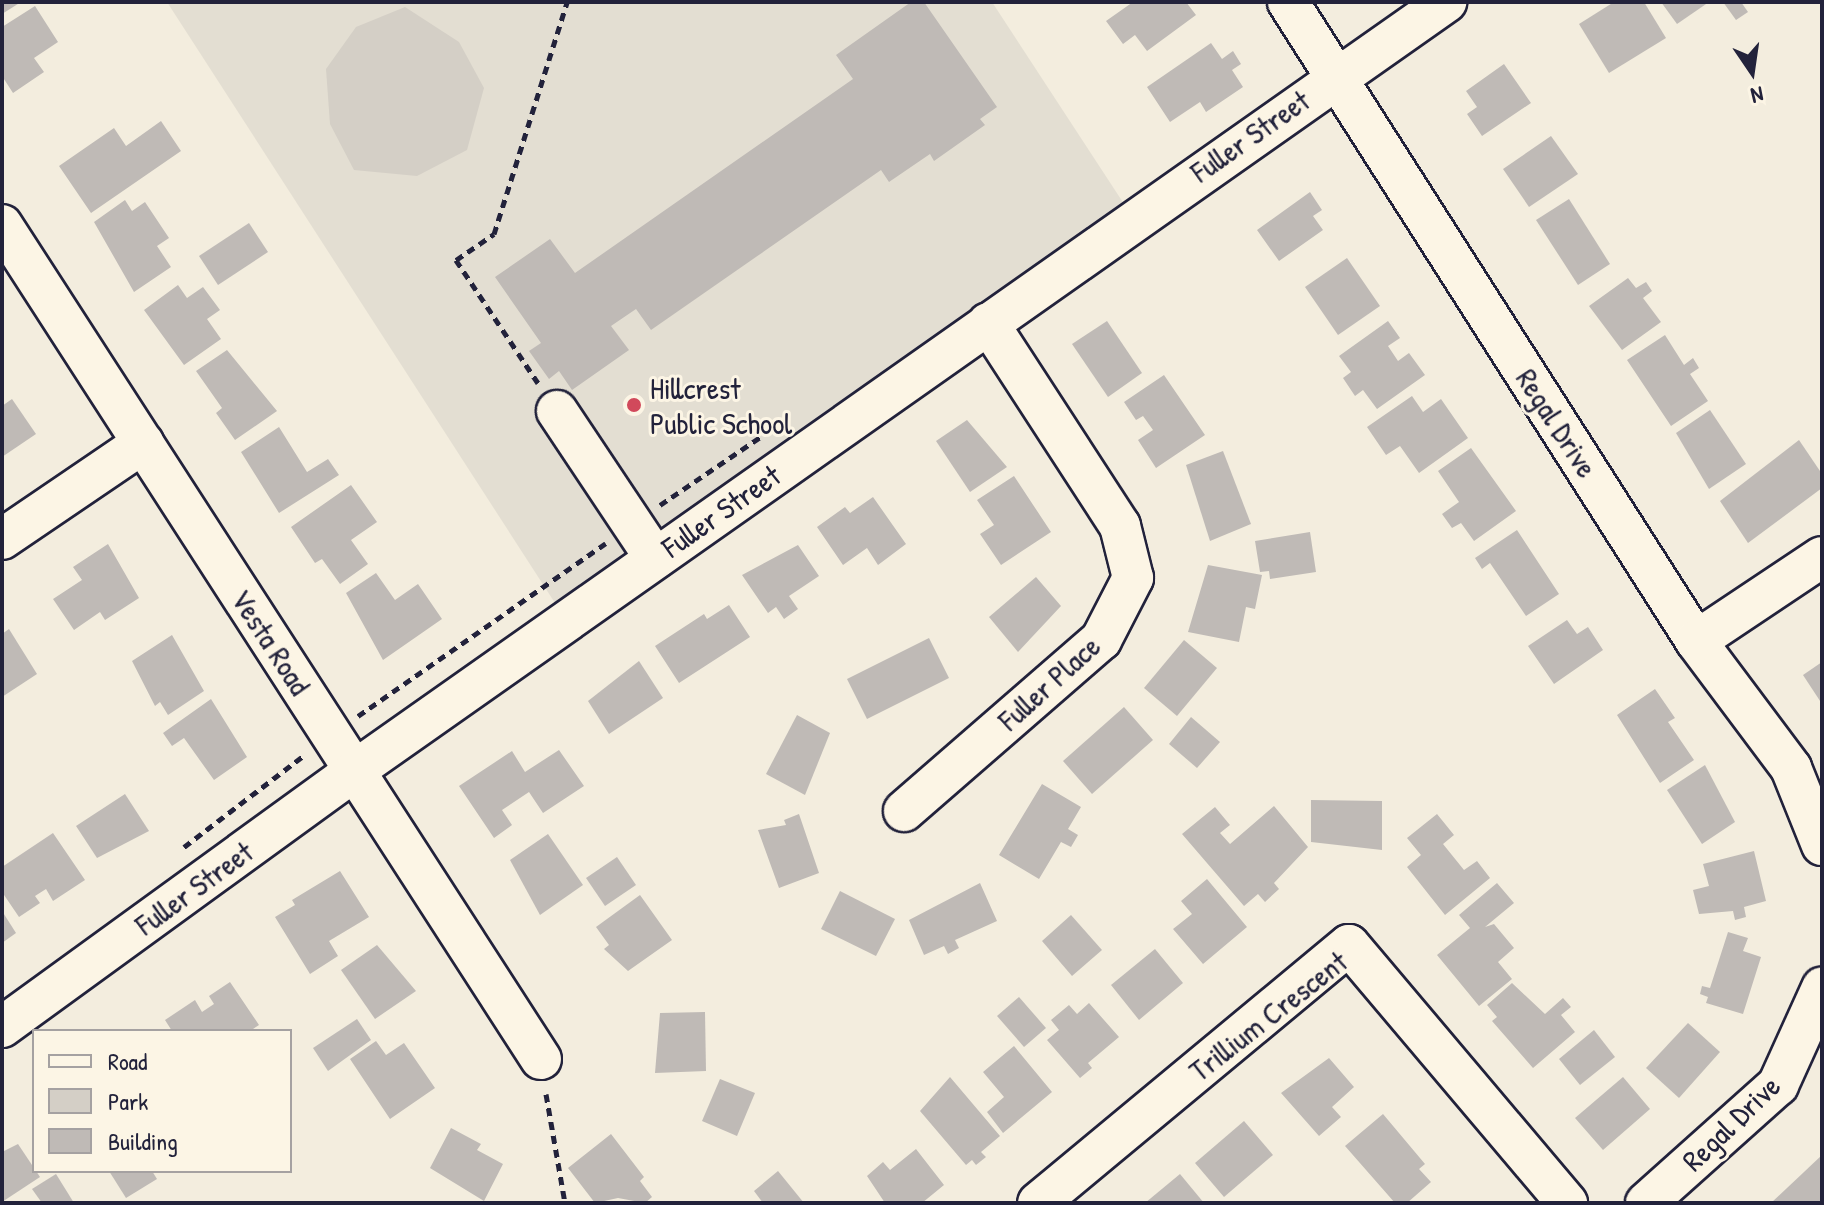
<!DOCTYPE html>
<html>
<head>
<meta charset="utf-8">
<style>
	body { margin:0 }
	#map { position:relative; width:1824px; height:1205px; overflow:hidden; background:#f3edde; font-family:"Patrick Hand",sans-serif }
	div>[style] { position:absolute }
	.built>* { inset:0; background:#e3ded2 }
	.green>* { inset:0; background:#d4cfc6 }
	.building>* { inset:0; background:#bfbab6 }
	.path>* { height:5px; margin-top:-2.5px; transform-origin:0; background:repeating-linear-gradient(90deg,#22223b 0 8px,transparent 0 14px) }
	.roads { filter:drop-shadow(2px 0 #22223b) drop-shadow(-2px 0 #22223b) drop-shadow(0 2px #22223b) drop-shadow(0 -2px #22223b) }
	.minor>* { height:40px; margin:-20px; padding:0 20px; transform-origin:20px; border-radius:20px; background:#fcf5e5 }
	.dots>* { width:22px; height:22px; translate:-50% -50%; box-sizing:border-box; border:4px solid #fcf5e5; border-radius:50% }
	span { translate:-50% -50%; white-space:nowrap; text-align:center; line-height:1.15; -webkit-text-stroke:6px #fcf5e5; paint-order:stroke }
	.street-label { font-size:30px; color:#22223b }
	.poi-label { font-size:30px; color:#22223b }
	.left { translate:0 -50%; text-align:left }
	.frame { position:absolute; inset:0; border:4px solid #22223b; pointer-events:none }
	.legend { position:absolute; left:32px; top:1029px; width:260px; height:144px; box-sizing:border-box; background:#fcf5e5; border:2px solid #a5a1a1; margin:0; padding:10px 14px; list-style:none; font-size:24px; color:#22223b }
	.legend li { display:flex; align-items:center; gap:16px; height:40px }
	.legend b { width:40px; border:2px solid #a5a1a1 }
	.north { position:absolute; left:1712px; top:32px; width:80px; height:80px; -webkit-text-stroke:6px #fcf5e5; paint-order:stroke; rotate:167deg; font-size:22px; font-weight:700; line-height:32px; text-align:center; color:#22223b }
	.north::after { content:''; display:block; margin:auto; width:28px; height:36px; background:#22223b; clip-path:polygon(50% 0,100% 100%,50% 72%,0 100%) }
</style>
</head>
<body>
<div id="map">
	<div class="built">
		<i style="clip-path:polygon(167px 2px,992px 2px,1126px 207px,555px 603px)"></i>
	</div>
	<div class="green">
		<i style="clip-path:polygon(405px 7px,459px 42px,484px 88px,467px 150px,417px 176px,354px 170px,330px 124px,326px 69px,356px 27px)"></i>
	</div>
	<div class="building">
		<i style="clip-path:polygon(2px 2px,21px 2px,2px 14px)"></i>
		<i style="clip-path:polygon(911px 2px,924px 2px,997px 107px,980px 119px,985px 125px,934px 161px,930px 154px,889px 182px,881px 170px,651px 330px,636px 309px,611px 326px,629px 350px,572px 390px,559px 371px,549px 379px,529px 351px,541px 343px,495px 277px,550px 239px,575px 273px,853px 79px,836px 55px)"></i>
		<i style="clip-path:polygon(1133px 2px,1186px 2px,1196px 15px,1147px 51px,1135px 35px,1123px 44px,1106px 21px)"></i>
		<i style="clip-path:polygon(1614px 2px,1644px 2px,1666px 38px,1609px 73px,1579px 24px)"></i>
		<i style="clip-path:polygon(1661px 2px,1709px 2px,1677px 24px)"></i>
		<i style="clip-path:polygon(1723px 2px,1741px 2px,1748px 12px,1736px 20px)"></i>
		<i style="clip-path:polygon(35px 6px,58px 42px,34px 58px,44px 72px,13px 93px,2px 76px,2px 27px)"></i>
		<i style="clip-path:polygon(1211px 43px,1222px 59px,1233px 51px,1241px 64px,1232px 70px,1243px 87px,1206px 112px,1200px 102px,1170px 122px,1147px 87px)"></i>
		<i style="clip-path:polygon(1504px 64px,1531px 103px,1482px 136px,1467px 114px,1477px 107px,1466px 91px)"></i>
		<i style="clip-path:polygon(161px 121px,181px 151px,91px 213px,59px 166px,114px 128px,126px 146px)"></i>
		<i style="clip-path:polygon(1551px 136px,1578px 174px,1529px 207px,1503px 169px)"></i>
		<i style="clip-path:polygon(1310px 192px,1322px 210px,1313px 216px,1323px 230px,1279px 261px,1257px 230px)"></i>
		<i style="clip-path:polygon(1569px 199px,1610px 264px,1578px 285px,1536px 220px)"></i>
		<i style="clip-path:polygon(125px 200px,132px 211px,145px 202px,169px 238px,157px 246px,171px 267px,134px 292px,94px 222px)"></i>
		<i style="clip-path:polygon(249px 223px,268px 252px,218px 285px,199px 256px)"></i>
		<i style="clip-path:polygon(1347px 258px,1380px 306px,1338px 335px,1305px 287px)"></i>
		<i style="clip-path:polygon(1628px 278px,1636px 288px,1646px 282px,1652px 291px,1643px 298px,1661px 322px,1622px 350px,1589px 306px)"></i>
		<i style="clip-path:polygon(178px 285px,187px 298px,203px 287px,220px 310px,207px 319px,221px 339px,184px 365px,144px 310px)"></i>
		<i style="clip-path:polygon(1107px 321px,1142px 373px,1108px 397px,1072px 344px)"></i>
		<i style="clip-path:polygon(1388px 321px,1400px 338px,1388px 346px,1398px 361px,1409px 353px,1425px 375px,1377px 409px,1363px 390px,1355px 396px,1343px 378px,1351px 372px,1339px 356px)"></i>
		<i style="clip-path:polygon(1665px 335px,1684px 365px,1693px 358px,1699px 368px,1690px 374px,1708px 401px,1671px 426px,1627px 360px)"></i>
		<i style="clip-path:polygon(227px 350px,277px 411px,235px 440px,216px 413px,222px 408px,196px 371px)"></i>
		<i style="clip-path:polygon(1164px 375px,1205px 435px,1156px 468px,1138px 440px,1153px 430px,1143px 416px,1136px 420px,1124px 402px)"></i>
		<i style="clip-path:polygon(1412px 396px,1423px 412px,1441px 399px,1468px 438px,1419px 473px,1400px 446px,1386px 455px,1367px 427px)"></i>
		<i style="clip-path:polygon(12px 399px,36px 434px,2px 457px,2px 406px)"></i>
		<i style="clip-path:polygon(1710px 410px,1746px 464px,1709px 489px,1676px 433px)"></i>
		<i style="clip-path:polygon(967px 420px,1007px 467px,970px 492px,936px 441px)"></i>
		<i style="clip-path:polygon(279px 427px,307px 472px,328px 459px,339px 475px,279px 513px,241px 452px)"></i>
		<i style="clip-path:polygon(1799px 440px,1822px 474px,1822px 488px,1748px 543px,1720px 501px)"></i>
		<i style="clip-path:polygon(1471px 448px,1516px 511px,1474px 541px,1461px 523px,1452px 528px,1442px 514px,1459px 502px,1438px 471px)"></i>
		<i style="clip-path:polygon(1223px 451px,1251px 524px,1210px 541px,1186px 465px)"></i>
		<i style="clip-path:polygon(1014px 476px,1051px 532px,1001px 565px,980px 534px,994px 525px,977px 500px)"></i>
		<i style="clip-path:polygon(351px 485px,377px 522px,351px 540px,368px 564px,340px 584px,322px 559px,315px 563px,291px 527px)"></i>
		<i style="clip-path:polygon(873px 497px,906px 544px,878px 565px,867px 548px,843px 565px,817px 527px,845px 507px,850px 513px)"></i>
		<i style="clip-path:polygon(1517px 530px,1559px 594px,1526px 616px,1490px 563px,1482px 569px,1475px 558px)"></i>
		<i style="clip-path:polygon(1310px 532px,1316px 572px,1270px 579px,1269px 571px,1260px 572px,1255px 541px)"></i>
		<i style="clip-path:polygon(108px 544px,139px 598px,105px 620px,100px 612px,74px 630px,53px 599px,82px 580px,73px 567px)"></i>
		<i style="clip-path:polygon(798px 545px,819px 576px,789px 596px,798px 609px,784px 619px,776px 607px,768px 613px,742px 575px)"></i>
		<i style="clip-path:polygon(1208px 565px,1262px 575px,1255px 609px,1246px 607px,1239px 642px,1188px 632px)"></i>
		<i style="clip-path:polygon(376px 573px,395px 600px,418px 584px,442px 619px,383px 660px,346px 593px)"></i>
		<i style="clip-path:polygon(1036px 577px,1061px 606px,1018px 652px,989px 617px)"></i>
		<i style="clip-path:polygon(729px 605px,750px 637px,679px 683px,655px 646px,704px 614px,707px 619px)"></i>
		<i style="clip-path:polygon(1567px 620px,1577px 634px,1588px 627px,1603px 650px,1554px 684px,1528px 646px)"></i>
		<i style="clip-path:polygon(9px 629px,37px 674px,2px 697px,2px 634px)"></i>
		<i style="clip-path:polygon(172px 635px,204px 691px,168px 715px,160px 702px,155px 706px,132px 661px)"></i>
		<i style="clip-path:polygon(929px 638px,949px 678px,867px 719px,847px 679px)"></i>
		<i style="clip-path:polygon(1184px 640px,1217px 668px,1177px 716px,1144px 688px)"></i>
		<i style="clip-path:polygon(639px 661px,663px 698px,609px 734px,588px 701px)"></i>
		<i style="clip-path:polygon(1822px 662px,1822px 704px,1803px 675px)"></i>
		<i style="clip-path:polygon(1655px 689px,1675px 718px,1668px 722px,1694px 760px,1660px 783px,1617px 715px)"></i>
		<i style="clip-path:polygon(211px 699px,247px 757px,214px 780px,184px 738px,172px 746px,163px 733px)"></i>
		<i style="clip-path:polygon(1124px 707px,1153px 740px,1092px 794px,1063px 761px)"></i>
		<i style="clip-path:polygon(797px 715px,830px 733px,805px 795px,766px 774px)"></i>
		<i style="clip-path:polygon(1191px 717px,1220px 742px,1197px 768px,1169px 744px)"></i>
		<i style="clip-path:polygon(559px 750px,584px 786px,543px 813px,529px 792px,502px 810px,512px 825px,494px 838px,459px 786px,512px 751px,525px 772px)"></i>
		<i style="clip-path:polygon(1705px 765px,1735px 822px,1702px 844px,1667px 790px)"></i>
		<i style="clip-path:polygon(1042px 784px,1081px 807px,1068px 829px,1078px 835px,1071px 847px,1061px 842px,1039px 879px,999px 855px)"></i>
		<i style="clip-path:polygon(125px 794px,149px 831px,97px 858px,76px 826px)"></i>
		<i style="clip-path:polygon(1311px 800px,1382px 801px,1382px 850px,1311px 842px)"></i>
		<i style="clip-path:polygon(1274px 806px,1308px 847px,1274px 883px,1279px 889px,1265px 902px,1258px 894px,1244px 906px,1182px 834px,1215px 807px,1230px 825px,1220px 833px,1230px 844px)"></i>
		<i style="clip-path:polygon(799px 814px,819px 873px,779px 888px,758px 830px,786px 825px,784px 820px)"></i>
		<i style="clip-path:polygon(1437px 814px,1454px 835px,1443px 844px,1464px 870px,1477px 861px,1490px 878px,1445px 915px,1407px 867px,1421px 855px,1407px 838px)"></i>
		<i style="clip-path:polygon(53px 833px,85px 880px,53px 901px,46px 889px,35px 896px,40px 903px,19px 917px,2px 892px,2px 867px)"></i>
		<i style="clip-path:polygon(548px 834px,583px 885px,540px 915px,510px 860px)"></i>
		<i style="clip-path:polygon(1754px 851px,1766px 901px,1744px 907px,1746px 917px,1735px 920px,1733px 911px,1699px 914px,1693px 890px,1709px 886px,1703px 864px)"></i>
		<i style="clip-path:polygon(617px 857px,636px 885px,605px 906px,586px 878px)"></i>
		<i style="clip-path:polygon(340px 871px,369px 917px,329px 941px,338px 956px,310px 974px,275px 917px,295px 905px,292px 900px)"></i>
		<i style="clip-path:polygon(1207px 879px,1247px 927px,1203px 964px,1173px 929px,1192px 914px,1181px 901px)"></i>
		<i style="clip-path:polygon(980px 883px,997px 921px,955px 940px,959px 948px,948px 954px,944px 946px,924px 955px,909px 920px)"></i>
		<i style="clip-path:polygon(1497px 883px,1514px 903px,1485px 927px,1494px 924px,1514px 948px,1498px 962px,1512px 979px,1479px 1006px,1437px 955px,1470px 928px,1459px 915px)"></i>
		<i style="clip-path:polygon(840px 891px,895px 919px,876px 956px,821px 929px)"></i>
		<i style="clip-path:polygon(640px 895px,672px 940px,628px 971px,604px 949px,609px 945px,596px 927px)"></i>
		<i style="clip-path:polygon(2px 911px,16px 933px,2px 943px)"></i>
		<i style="clip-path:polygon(1071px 915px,1102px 950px,1072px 976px,1042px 941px)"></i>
		<i style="clip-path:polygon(1728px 932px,1748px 938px,1743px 951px,1761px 957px,1743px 1014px,1706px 1003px,1708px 997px,1700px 994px,1702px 986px,1710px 988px)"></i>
		<i style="clip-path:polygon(377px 945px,416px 991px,375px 1019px,341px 970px)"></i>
		<i style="clip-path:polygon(1155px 949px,1183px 983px,1139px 1020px,1111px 985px)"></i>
		<i style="clip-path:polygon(230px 982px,259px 1025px,250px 1031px,172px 1031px,165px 1020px,195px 1000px,202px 1012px,214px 1004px,209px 996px)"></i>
		<i style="clip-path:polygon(1512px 983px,1545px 1014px,1563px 998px,1571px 1007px,1561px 1015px,1575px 1032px,1533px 1068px,1492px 1021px,1497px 1017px,1487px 1005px)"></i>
		<i style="clip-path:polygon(1019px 997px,1046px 1028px,1024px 1047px,997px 1016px)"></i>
		<i style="clip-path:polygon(1089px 1003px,1119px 1037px,1088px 1063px,1092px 1068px,1080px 1078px,1047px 1040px,1059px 1030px,1051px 1020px,1069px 1005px,1077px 1014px)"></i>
		<i style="clip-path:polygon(705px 1012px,706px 1071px,655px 1073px,660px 1013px)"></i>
		<i style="clip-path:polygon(357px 1019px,371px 1040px,328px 1071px,313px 1048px)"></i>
		<i style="clip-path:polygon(1688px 1023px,1720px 1052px,1679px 1098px,1646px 1068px)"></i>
		<i style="clip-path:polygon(1594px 1030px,1615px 1057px,1580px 1085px,1559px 1059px)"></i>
		<i style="clip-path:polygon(376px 1041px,386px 1055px,404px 1043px,435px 1088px,390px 1119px,350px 1059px)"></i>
		<i style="clip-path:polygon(1014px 1046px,1052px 1092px,1003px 1133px,987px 1112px,1004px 1097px,983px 1072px)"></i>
		<i style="clip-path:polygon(1329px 1058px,1354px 1087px,1332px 1107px,1341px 1117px,1319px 1136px,1281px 1093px)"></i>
		<i style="clip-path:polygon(950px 1077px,1000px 1136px,981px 1152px,986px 1157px,976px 1165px,972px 1160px,966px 1165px,920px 1111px)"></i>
		<i style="clip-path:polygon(1623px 1077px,1650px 1109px,1603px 1150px,1575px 1118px)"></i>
		<i style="clip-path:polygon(720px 1079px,755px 1093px,737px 1136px,702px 1121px)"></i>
		<i style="clip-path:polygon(1383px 1114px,1425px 1164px,1419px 1169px,1431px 1182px,1407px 1203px,1395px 1203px,1345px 1146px)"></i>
		<i style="clip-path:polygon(1244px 1121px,1273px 1155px,1224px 1197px,1195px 1163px)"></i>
		<i style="clip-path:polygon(451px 1128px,481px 1144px,477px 1150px,503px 1164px,484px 1201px,430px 1168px)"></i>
		<i style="clip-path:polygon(611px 1134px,644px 1177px,640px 1181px,652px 1197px,645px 1203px,618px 1198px,595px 1203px,568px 1168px)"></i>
		<i style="clip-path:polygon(18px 1144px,40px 1177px,2px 1202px,2px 1152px)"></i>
		<i style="clip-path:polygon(916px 1149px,944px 1185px,922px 1203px,885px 1203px,867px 1176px,883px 1162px,890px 1170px)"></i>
		<i style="clip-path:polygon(1822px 1155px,1822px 1203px,1771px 1203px)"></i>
		<i style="clip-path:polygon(109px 1171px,152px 1171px,157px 1179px,126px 1198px)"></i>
		<i style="clip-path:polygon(778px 1171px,804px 1203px,763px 1203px,754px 1191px)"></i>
		<i style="clip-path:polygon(56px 1174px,74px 1203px,42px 1203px,32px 1189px)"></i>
		<i style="clip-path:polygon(1180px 1174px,1204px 1203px,1145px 1203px)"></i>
	</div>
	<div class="path">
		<i style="left:538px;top:383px;width:148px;rotate:-123.7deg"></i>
		<i style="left:456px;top:260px;width:46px;rotate:-34.4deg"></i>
		<i style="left:494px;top:234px;width:243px;rotate:-72.5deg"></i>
		<i style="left:660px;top:505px;width:146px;rotate:-34.1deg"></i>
		<i style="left:358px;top:716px;width:302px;rotate:-34.9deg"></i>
		<i style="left:184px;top:847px;width:150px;rotate:-37.4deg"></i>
		<i style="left:546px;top:1094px;width:111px;rotate:80.1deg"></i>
	</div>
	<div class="roads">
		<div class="minor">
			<i style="left:1288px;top:2px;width:758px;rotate:57.44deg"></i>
			<i style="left:1696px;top:641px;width:159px;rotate:53.2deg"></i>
			<i style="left:1791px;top:768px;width:83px;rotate:68.1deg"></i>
			<i style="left:2px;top:225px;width:993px;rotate:57.13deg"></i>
			<i style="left:557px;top:411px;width:177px;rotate:56.3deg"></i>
			<i style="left:2px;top:539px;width:171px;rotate:-34.2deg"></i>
			<i style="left:1696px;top:641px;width:151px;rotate:-33.7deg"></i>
			<i style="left:904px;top:811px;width:261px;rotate:-41deg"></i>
			<i style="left:1101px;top:640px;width:70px;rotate:-62.7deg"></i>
			<i style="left:1133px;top:578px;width:54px;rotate:-104deg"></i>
			<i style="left:1120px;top:526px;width:242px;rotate:-123deg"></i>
			<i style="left:2px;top:1027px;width:435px;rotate:-36deg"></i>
			<i style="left:354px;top:771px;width:1336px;rotate:-35.15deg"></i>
			<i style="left:1038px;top:1203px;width:404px;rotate:-39.7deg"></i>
			<i style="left:1349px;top:945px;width:338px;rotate:49.8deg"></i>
			<i style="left:1646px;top:1203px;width:177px;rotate:-41.8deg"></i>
			<i style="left:1778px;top:1085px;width:107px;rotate:-65.6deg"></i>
		</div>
	</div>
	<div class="dots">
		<i style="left:634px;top:405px;background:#d1495b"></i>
	</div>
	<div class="street-label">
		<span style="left:1250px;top:136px;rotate:-35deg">Fuller Street</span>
		<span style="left:1557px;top:423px;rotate:57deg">Regal Drive</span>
		<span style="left:721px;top:511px;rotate:-35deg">Fuller Street</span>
		<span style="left:271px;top:642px;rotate:57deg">Vesta Road</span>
		<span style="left:1049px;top:683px;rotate:-42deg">Fuller Place</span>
		<span style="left:194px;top:888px;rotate:-36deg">Fuller Street</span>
		<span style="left:1268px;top:1016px;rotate:-38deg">Trillium Crescent</span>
		<span style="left:1731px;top:1123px;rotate:-44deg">Regal Drive</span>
	</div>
	<div class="poi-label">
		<span class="left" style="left:650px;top:405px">Hillcrest<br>Public School</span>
	</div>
	<div class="frame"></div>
	<ul class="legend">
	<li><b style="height:10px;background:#fcf5e5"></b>Road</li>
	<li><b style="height:22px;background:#d4cfc6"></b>Park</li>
	<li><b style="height:22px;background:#bfbab6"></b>Building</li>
	</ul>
	<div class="north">N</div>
</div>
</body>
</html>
